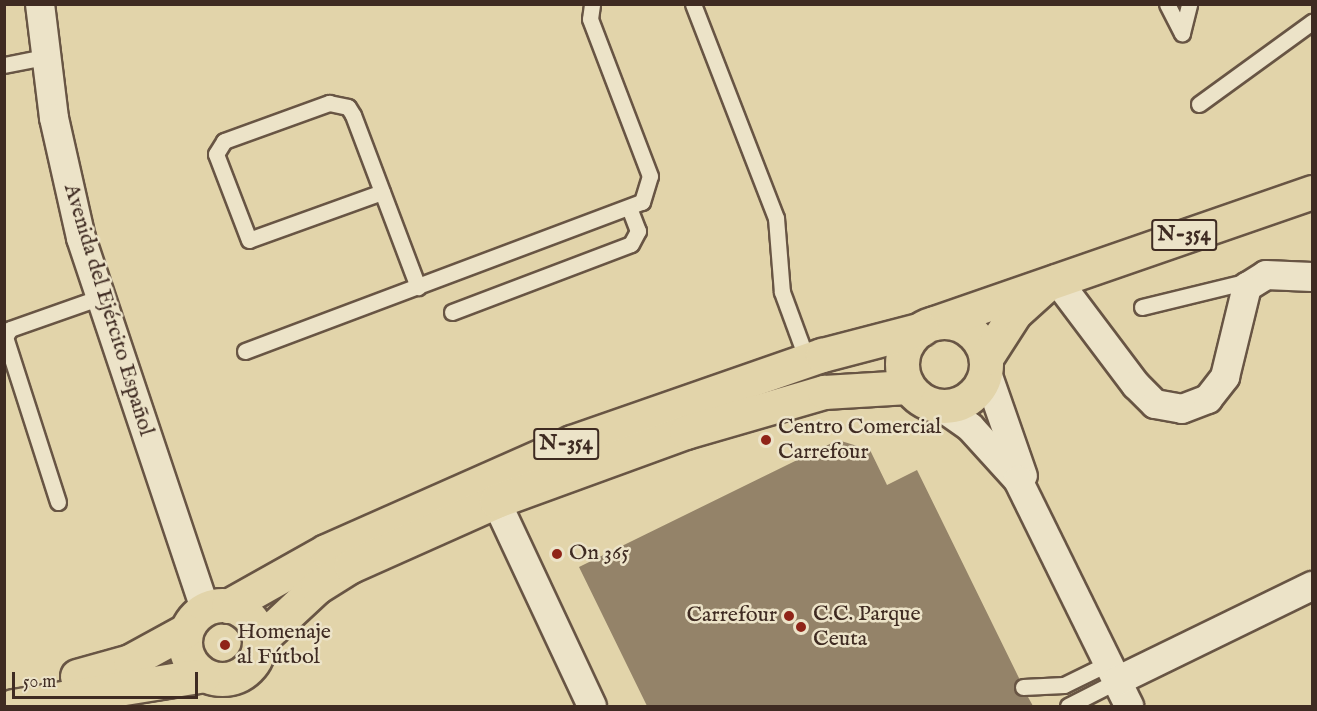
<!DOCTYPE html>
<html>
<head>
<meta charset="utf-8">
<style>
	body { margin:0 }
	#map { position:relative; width:1317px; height:711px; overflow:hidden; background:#e2d4aa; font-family:"IM FELL English",serif }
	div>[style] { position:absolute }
	.building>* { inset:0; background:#948369 }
	.roads { filter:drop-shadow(2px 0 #685544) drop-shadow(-2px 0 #685544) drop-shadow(0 2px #685544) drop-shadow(0 -2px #685544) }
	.service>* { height:15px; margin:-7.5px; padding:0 7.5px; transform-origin:7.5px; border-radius:7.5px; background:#ece3c8 }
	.minor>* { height:28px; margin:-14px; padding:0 14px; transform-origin:14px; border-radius:14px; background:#ece3c8 }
	.trunk>* { height:33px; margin:-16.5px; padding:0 16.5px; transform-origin:16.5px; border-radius:16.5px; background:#e2d4aa }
	.trunk>.ring { margin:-16.5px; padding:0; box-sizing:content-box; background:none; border:33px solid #e2d4aa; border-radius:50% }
	.dots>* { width:16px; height:16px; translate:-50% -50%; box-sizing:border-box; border:3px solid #ece3c8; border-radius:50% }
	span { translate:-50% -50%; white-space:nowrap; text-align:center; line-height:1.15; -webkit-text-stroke:5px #ece3c8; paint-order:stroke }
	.shield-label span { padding:2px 4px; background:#ece3c8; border:2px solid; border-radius:4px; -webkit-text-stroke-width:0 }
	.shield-label { font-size:21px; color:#3f2b22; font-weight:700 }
	.street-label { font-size:22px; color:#3f2b22 }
	.poi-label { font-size:22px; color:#3f2b22 }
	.left { translate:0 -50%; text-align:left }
	.right { translate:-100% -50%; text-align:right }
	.frame { position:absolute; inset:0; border:6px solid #3f2b22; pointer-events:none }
	.scale { position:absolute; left:12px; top:672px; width:186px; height:27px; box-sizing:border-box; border:3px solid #3f2b22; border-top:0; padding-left:8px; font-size:18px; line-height:21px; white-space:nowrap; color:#3f2b22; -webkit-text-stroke:4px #ece3c8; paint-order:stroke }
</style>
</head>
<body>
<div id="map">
	<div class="building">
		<i style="clip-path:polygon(838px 440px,870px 450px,887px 485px,917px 470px,1019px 678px,1015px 692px,1028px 697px,1033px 706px,647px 706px,579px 567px)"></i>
	</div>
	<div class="roads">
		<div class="service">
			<i style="left:693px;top:4px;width:230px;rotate:68.8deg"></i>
			<i style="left:776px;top:218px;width:74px;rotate:85.4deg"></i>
			<i style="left:782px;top:292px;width:72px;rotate:69.8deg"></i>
			<i style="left:1167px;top:4px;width:33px;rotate:63deg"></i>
			<i style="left:1182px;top:33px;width:30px;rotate:-76deg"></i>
			<i style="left:4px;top:65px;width:42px;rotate:-11deg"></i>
			<i style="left:1199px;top:104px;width:140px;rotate:-36deg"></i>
			<i style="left:382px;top:192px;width:141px;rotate:160.2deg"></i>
			<i style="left:249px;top:240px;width:92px;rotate:-111deg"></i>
			<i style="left:216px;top:154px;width:15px;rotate:-58deg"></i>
			<i style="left:224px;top:141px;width:112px;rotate:-19.9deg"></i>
			<i style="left:329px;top:103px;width:19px;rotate:12deg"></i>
			<i style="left:348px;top:107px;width:9px;rotate:58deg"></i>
			<i style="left:353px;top:115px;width:184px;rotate:69.3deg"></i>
			<i style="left:1142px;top:307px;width:114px;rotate:-13.7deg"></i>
			<i style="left:452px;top:312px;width:191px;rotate:-20.8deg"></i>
			<i style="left:631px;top:244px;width:15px;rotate:-62deg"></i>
			<i style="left:638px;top:231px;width:25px;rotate:-111deg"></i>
			<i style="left:245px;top:351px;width:424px;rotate:-20.6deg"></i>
			<i style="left:642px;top:202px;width:27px;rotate:-73deg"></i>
			<i style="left:650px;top:176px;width:168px;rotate:-110.9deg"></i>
			<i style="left:590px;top:19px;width:15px;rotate:-82deg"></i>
			<i style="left:58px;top:502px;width:173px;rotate:-107.8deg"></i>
			<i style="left:5px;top:337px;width:9px;rotate:-58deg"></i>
			<i style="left:10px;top:329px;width:96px;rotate:-19.4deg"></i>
			<i style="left:1023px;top:687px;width:41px;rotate:-2.8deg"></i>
			<i style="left:1064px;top:685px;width:50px;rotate:-26.1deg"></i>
			<i style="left:1068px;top:706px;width:55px;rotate:-27deg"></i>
		</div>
		<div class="minor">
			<i style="left:40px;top:4px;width:115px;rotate:83deg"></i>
			<i style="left:54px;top:118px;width:123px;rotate:77.3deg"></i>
			<i style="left:81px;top:238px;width:391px;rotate:71.5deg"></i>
			<i style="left:1056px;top:279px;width:133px;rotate:53deg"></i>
			<i style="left:1136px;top:385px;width:27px;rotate:45deg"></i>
			<i style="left:1155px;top:404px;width:27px;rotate:10deg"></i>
			<i style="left:1182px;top:409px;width:28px;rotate:-21deg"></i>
			<i style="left:1208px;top:399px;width:28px;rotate:-52deg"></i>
			<i style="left:1225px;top:377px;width:93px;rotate:-76.3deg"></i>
			<i style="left:1247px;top:287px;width:22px;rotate:-32deg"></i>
			<i style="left:1266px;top:275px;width:46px;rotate:2.5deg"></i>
			<i style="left:986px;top:370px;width:112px;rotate:70.8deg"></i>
			<i style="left:940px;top:406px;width:37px;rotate:35deg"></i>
			<i style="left:970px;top:427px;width:72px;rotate:47.8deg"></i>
			<i style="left:1018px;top:480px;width:252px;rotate:63.8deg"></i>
			<i style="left:496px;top:501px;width:226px;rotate:64.9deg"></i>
			<i style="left:1117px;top:681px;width:217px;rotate:-26deg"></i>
		</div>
		<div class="trunk">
			<i class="ring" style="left:902px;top:322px;width:51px;height:51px"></i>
			<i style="left:934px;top:323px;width:400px;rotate:-19.1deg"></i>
			<i style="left:986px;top:358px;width:54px;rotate:-57.2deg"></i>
			<i style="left:1015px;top:313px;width:38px;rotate:-42deg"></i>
			<i class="ring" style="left:185px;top:605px;width:41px;height:41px"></i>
			<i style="left:228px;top:606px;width:112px;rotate:-29.3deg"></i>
			<i style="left:326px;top:551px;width:269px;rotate:-23.9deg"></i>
			<i style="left:572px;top:442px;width:265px;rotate:-19.2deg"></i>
			<i style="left:822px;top:355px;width:103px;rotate:-14.6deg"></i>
			<i style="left:259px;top:641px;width:79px;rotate:-43deg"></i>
			<i style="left:317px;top:587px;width:40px;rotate:-32deg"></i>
			<i style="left:351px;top:566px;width:159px;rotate:-24.1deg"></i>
			<i style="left:496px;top:501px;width:202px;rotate:-20deg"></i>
			<i style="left:686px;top:432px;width:144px;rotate:-16.2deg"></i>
			<i style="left:824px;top:392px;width:84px;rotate:-3.4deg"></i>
			<i style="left:77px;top:676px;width:55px;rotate:-15.8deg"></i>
			<i style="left:130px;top:661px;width:63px;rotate:-28.6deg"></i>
			<i style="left:13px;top:706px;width:193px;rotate:-9.2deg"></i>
		</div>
	</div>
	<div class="dots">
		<i style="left:766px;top:440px;background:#8f2418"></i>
		<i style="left:557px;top:554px;background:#8f2418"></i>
		<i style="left:789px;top:616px;background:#8f2418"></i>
		<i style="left:801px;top:627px;background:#8f2418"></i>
		<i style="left:225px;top:645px;background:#8f2418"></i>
	</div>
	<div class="shield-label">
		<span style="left:1184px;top:235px">N-354</span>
		<span style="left:566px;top:444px">N-354</span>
	</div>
	<div class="street-label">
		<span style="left:108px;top:310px;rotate:73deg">Avenida del Ejército Español</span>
	</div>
	<div class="poi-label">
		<span class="left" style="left:778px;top:440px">Centro Comercial<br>Carrefour</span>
		<span class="left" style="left:569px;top:554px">On 365</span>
		<span class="left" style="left:813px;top:627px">C.C. Parque<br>Ceuta</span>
		<span class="right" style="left:777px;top:616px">Carrefour</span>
		<span class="left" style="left:237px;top:645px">Homenaje<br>al Fútbol</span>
	</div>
	<div class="frame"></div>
	<div class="scale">50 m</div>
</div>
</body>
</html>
